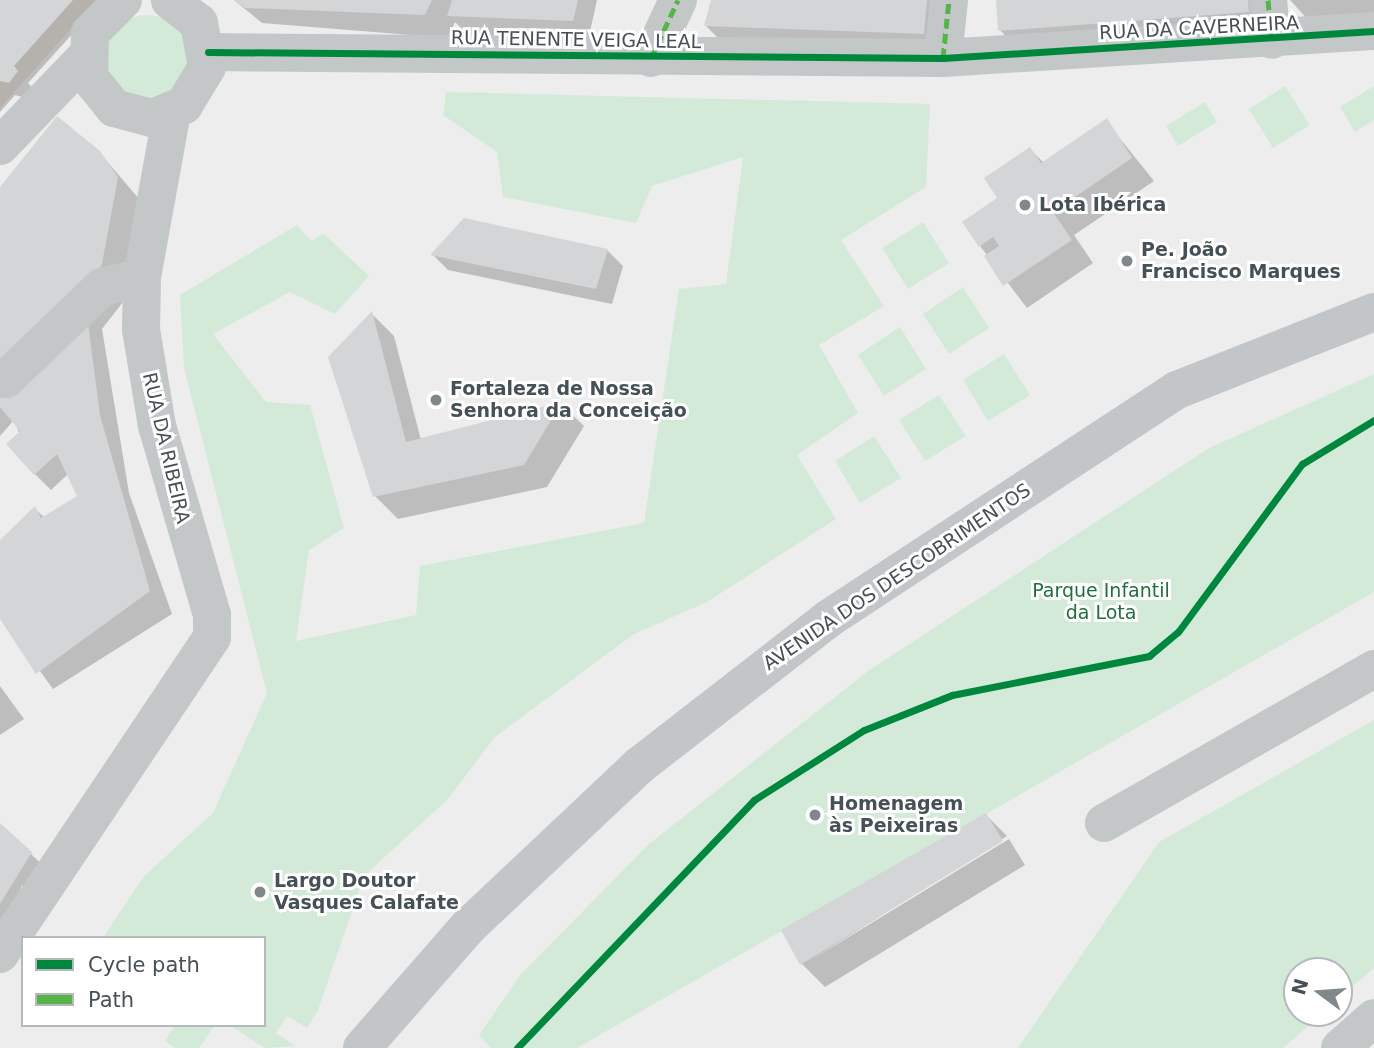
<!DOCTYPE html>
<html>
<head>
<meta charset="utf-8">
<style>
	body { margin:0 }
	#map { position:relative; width:1374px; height:1048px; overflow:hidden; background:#ededed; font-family:"DejaVu Sans",sans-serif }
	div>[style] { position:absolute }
	.commercial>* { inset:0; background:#e3dfda }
	.green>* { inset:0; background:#d3ead9 }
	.round { border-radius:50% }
	.shadow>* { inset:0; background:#0003 }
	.building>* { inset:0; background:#d3d5d6 }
	.minor>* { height:38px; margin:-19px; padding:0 19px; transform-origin:19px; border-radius:19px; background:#c4c7c8 }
	.major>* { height:38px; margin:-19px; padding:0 19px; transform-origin:19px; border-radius:19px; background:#c2c6c8 }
	.quiet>* { height:5px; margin-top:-2.5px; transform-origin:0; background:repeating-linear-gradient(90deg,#57b448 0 10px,transparent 0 15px) }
	.cycleway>* { height:7px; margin:-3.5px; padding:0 3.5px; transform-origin:3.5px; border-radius:3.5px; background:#00873e }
	.dots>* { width:19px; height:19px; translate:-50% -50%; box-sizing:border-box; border:4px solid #fff; border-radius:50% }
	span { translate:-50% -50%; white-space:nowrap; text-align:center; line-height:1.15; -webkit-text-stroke:6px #fff; paint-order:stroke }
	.street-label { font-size:19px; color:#465157 }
	.poi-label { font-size:19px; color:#465157; font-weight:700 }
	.left { translate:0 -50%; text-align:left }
	.park-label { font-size:19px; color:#206f3c }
	.legend { position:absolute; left:21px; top:936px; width:245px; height:91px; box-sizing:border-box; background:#fff; border:2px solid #b5b9bc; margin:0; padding:9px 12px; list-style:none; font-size:21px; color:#465157 }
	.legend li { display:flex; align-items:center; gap:14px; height:35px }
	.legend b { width:35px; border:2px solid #b5b9bc }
	.north { position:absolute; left:1283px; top:957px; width:70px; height:70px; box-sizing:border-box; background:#fff; border:2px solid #b5b9bc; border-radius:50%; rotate:286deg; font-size:19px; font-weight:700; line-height:28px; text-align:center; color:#465157 }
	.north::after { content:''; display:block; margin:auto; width:24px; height:32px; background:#80888c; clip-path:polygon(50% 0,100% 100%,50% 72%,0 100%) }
</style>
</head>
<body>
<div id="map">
	<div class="commercial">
		<i style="clip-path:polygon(0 0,97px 0,0 108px)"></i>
	</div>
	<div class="green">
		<i class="round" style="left:105px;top:15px;width:84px;height:84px"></i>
		<i style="clip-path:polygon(1285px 86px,1310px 125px,1273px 148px,1249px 109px)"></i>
		<i style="clip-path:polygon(1374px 86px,1374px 120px,1355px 132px,1340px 107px)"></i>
		<i style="clip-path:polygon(446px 92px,930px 104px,926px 187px,841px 240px,884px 306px,819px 345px,858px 413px,797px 455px,836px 519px,707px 602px,634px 634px,495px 737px,448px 799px,364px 876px,318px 1010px,307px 1028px,287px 1016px,276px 1033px,296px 1046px,265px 1048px,229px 1025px,264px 1025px,264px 938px,103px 938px,143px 877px,213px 813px,267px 693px,184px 368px,180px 295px,297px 225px,311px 241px,324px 234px,369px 276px,335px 314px,290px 292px,213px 334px,266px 402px,310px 405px,344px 528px,309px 550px,296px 641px,416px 615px,420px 566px,644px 523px,679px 289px,726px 284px,743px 157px,652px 186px,636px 223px,503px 197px,497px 152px,443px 115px)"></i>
		<i style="clip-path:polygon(1205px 102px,1217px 122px,1178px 146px,1166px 126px)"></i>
		<i style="clip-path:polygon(923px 222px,949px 263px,908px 289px,882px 248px)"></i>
		<i style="clip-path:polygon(963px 287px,989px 328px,949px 354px,923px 314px)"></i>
		<i style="clip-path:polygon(900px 327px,926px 369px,884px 396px,858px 355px)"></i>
		<i style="clip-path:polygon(1004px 354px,1030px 395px,988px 421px,963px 380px)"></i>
		<i style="clip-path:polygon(1374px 374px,1374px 592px,577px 1048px,491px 1048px,479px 1035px,521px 974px,649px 844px,868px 671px,1209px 448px)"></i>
		<i style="clip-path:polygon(939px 395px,966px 436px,925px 461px,899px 420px)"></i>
		<i style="clip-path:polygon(874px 436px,901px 478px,860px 503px,835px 461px)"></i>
		<i style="clip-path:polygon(1374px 720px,1374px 968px,1339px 998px,1339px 971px,1297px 971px,1297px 1013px,1323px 1013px,1283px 1048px,1018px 1048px,1159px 842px)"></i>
		<i style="clip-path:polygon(175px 1025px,215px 1025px,199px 1048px,175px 1048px,165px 1041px)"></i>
	</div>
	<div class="shadow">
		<i style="clip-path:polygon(0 0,115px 0,85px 20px,28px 83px,33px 88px,26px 98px,15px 95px,0 112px)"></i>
		<i style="clip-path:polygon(234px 0,597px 0,589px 36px,508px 33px,506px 40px,472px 39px,455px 22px,448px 38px,262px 23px)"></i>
		<i style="clip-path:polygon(714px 0,948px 0,939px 49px,722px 42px,706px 26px)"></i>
		<i style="clip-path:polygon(998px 0,1273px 0,1277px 40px,1028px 59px,1000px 30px)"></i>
		<i style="clip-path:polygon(1290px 0,1374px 0,1374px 26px,1319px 32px)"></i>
		<i style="clip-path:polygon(1106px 121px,1154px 181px,1074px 235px,1093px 263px,1027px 308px,980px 246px,1000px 199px,1030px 149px,1044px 163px)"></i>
		<i style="clip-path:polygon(99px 152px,146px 207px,130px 293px,102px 329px,129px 493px,172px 614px,53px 689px,0 616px,0 542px,35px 509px,45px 518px,80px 497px,68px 474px,51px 490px,35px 474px,14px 420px,0 436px,0 190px)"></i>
		<i style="clip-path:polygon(607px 250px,623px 266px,612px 304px,448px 270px,433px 255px)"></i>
		<i style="clip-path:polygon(372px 314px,394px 336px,421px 440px,561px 404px,584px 426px,547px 487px,398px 519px,375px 496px)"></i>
		<i style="clip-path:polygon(0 686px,24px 719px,0 735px)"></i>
		<i style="clip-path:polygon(986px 815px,1007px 836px,806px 963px,1009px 839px,1025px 865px,825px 987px,802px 964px,783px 931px)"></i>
		<i style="clip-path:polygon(0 825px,47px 869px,31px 892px,22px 885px,0 959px)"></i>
	</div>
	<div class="building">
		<i style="clip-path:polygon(0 0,73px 0,14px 66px,18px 71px,9px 83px,0 81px)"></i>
		<i style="clip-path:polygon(235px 0,432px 0,425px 15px,245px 8px)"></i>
		<i style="clip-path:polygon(452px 0,578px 0,573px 21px,447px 16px)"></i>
		<i style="clip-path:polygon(711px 0,927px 0,924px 34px,704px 26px)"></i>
		<i style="clip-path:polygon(996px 0,1248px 0,1249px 12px,998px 31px)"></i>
		<i style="clip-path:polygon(57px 116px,100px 151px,118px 177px,102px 264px,88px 287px,0 373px,0 187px)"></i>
		<i style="clip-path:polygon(1107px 118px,1132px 158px,1053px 212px,1072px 240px,1003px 286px,984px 256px,999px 246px,993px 237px,979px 247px,962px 222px,997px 198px,984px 178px,1030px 147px,1041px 163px)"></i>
		<i style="clip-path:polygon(464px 218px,608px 249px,596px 289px,430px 255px)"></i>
		<i style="clip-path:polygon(86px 308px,100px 415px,150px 591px,36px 674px,0 619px,0 540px,35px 506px,41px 518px,77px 496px,57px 454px,34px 475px,6px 444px,20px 431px,0 407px,0 388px)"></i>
		<i style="clip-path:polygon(372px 311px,406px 442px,562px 402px,524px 465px,373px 497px,328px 357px)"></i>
		<i style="clip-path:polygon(986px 813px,1003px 841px,800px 965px,781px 930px)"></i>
		<i style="clip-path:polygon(0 823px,32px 852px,0 904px)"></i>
	</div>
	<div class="minor">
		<i style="left:123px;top:0;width:47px;rotate:135deg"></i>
		<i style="left:90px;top:33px;width:44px;rotate:91.3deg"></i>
		<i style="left:89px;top:77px;width:40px;rotate:51deg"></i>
		<i style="left:114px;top:108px;width:39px;rotate:15deg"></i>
		<i style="left:152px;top:118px;width:35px;rotate:-22deg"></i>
		<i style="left:184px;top:105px;width:44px;rotate:-58.8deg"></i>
		<i style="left:207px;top:67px;width:45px;rotate:-100.3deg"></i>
		<i style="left:199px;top:23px;width:37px;rotate:-142deg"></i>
		<i style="left:1268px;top:0;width:40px;rotate:84.3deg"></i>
		<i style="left:208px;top:52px;width:735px;rotate:0.47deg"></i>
		<i style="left:943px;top:58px;width:432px;rotate:-3.6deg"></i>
		<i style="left:651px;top:58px;width:64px;rotate:-65deg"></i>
		<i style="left:943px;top:58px;width:58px;rotate:-84.1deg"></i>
		<i style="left:0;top:146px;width:124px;rotate:-46deg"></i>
		<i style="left:6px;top:379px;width:133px;rotate:-43.8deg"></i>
		<i style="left:102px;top:287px;width:41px;rotate:-14deg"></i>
		<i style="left:1104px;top:823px;width:311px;rotate:-29.7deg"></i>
		<i style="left:0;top:954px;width:381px;rotate:-56.2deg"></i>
		<i style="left:212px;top:637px;width:22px;rotate:-90deg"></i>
		<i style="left:212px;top:615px;width:197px;rotate:-106.2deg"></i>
		<i style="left:157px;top:426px;width:98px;rotate:-99.4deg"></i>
		<i style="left:141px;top:329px;width:52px;rotate:-88.9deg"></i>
		<i style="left:142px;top:277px;width:168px;rotate:-79.7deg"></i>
		<i style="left:1340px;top:1048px;width:45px;rotate:-41.4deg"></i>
	</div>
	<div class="major">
		<i style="left:362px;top:1048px;width:161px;rotate:-48.8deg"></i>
		<i style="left:468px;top:927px;width:236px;rotate:-43.3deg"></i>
		<i style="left:640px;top:765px;width:238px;rotate:-37.8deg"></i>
		<i style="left:828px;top:619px;width:417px;rotate:-33.3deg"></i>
		<i style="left:1177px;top:390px;width:212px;rotate:-21.6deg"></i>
	</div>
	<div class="quiet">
		<i style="left:1268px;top:0;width:40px;rotate:84.3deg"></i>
		<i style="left:651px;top:58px;width:64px;rotate:-65deg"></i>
		<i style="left:943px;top:58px;width:58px;rotate:-84.1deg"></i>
	</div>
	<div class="cycleway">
		<i style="left:208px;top:52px;width:735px;rotate:0.47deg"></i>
		<i style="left:943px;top:58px;width:432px;rotate:-3.6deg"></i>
		<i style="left:517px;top:1048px;width:343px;rotate:-46.3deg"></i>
		<i style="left:754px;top:800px;width:130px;rotate:-32.5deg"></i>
		<i style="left:864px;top:730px;width:95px;rotate:-21.7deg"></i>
		<i style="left:952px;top:695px;width:201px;rotate:-11.2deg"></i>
		<i style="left:1149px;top:656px;width:38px;rotate:-40deg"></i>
		<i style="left:1178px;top:632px;width:209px;rotate:-53.6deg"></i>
		<i style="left:1302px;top:464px;width:84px;rotate:-31.4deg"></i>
	</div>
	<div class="dots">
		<i style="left:1025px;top:205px;background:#80888c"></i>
		<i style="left:1127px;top:261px;background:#80888c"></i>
		<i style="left:436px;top:400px;background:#80888c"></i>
		<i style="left:815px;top:815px;background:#80888c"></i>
		<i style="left:260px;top:892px;background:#80888c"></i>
	</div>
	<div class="street-label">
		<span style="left:1199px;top:28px;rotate:-3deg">RUA DA CAVERNEIRA</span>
		<span style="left:576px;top:40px;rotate:1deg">RUA TENENTE VEIGA LEAL</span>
		<span style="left:166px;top:448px;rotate:77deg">RUA DA RIBEIRA</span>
		<span style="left:897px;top:577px;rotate:-34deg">AVENIDA DOS DESCOBRIMENTOS</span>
	</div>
	<div class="poi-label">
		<span class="left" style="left:1039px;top:205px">Lota Ibérica</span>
		<span class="left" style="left:1141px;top:261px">Pe. João<br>Francisco Marques</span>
		<span class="left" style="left:450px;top:400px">Fortaleza de Nossa<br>Senhora da Conceição</span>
		<span class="left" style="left:829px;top:815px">Homenagem<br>às Peixeiras</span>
		<span class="left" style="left:274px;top:892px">Largo Doutor<br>Vasques Calafate</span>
	</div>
	<div class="park-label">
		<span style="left:1101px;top:602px">Parque Infantil<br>da Lota</span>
	</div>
	<ul class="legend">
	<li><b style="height:9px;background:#00873e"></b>Cycle path</li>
	<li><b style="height:9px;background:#57b448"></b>Path</li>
	</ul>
	<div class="north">N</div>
</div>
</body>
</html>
